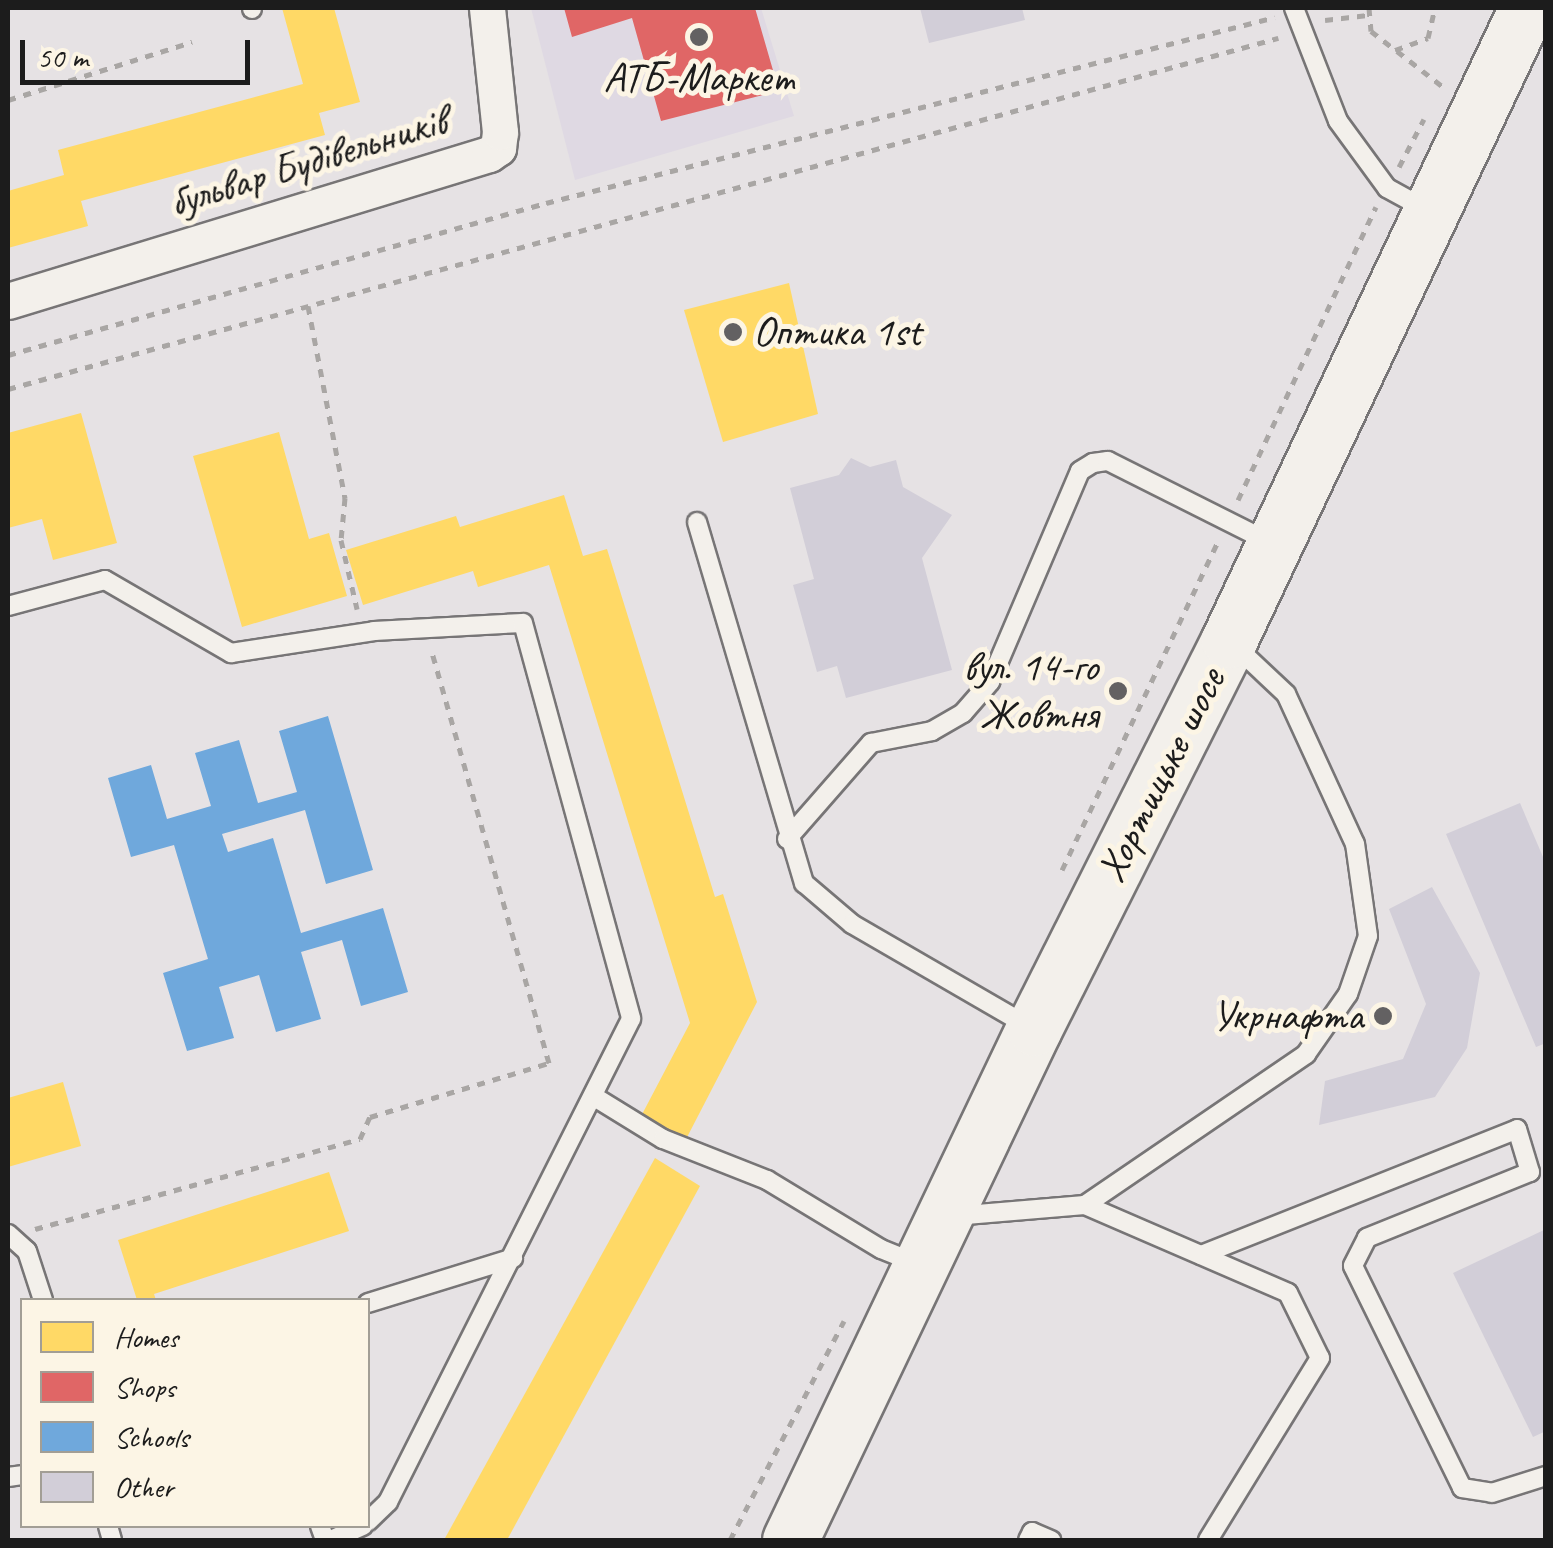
<!DOCTYPE html>
<html>
<head>
<meta charset="utf-8">
<style>
	body { margin:0 }
	#map { position:relative; width:1553px; height:1548px; overflow:hidden; background:#e6e2e4; font-family:Caveat,sans-serif }
	div>[style] { position:absolute }
	.built>* { inset:0; background:#dfd9e3 }
	.homes>* { inset:0; background:#ffd966 }
	.shops>* { inset:0; background:#e06666 }
	.schools>* { inset:0; background:#6fa8dc }
	.building>* { inset:0; background:#d2ced8 }
	.path>* { height:5px; margin-top:-2.5px; transform-origin:0; background:repeating-linear-gradient(90deg,#a9a6a4 0 8px,transparent 0 16px) }
	.roads { filter:drop-shadow(2px 0 #777576) drop-shadow(-2px 0 #777576) drop-shadow(0 2px #777576) drop-shadow(0 -2px #777576) }
	.lane>* { height:18px; margin:-9px; padding:0 9px; transform-origin:9px; border-radius:9px; background:#f3f0eb }
	.street>* { height:35px; margin:-17.5px; padding:0 17.5px; transform-origin:17.5px; border-radius:17.5px; background:#f3f0eb }
	.primary>* { height:55px; margin:-27.5px; padding:0 27.5px; transform-origin:27.5px; border-radius:27.5px; background:#f3f0eb }
	.dots>* { width:28px; height:28px; translate:-50% -50%; box-sizing:border-box; border:5px solid #fcf5e5; border-radius:50% }
	span { translate:-50% -50%; white-space:nowrap; text-align:center; line-height:1.15; -webkit-text-stroke:10px #fcf5e5; paint-order:stroke }
	.poi-label { font-size:42px; color:#1c1c1c }
	.left { translate:0 -50%; text-align:left }
	.right { translate:-100% -50%; text-align:right }
	.street-label { font-size:42px; color:#1c1c1c }
	.frame { position:absolute; inset:0; border:10px solid #1c1c1c; pointer-events:none }
	.legend { position:absolute; left:20px; top:1298px; width:350px; height:230px; box-sizing:border-box; background:#fcf5e5; border:2px solid #a29e95; margin:0; padding:12px 18px; list-style:none; font-size:30px; color:#1c1c1c }
	.legend li { display:flex; align-items:center; gap:20px; height:50px }
	.legend b { width:50px; border:2px solid #a29e95 }
	.scale { position:absolute; left:20px; top:40px; width:230px; height:45px; box-sizing:border-box; border:5px solid #1c1c1c; border-top:0; padding-left:12px; font-size:30px; line-height:35px; white-space:nowrap; color:#1c1c1c; -webkit-text-stroke:8px #fcf5e5; paint-order:stroke }
</style>
</head>
<body>
<div id="map">
	<div class="built">
		<i style="clip-path:polygon(531px 8px,761px 8px,794px 116px,575px 180px)"></i>
	</div>
	<div class="homes">
		<i style="clip-path:polygon(282px 8px,334px 8px,360px 102px,319px 113px,325px 135px,81px 201px,88px 226px,8px 248px,8px 191px,64px 175px,58px 150px,303px 84px)"></i>
		<i style="clip-path:polygon(789px 283px,818px 414px,723px 442px,684px 310px)"></i>
		<i style="clip-path:polygon(81px 413px,117px 543px,53px 560px,42px 519px,8px 528px,8px 433px)"></i>
		<i style="clip-path:polygon(279px 432px,309px 539px,329px 533px,347px 596px,242px 627px,193px 456px)"></i>
		<i style="clip-path:polygon(564px 495px,583px 556px,607px 549px,715px 897px,723px 894px,757px 1002px,683px 1145px,638px 1122px,690px 1023px,549px 565px,478px 587px,473px 571px,363px 605px,346px 550px,456px 516px,460px 527px)"></i>
		<i style="clip-path:polygon(63px 1082px,81px 1146px,8px 1167px,8px 1098px)"></i>
		<i style="clip-path:polygon(655px 1158px,700px 1186px,507px 1540px,444px 1540px)"></i>
		<i style="clip-path:polygon(329px 1172px,349px 1231px,154px 1294px,156px 1300px,137px 1300px,118px 1240px)"></i>
	</div>
	<div class="shops">
		<i style="clip-path:polygon(564px 8px,755px 8px,779px 91px,661px 121px,632px 18px,572px 37px)"></i>
	</div>
	<div class="schools">
		<i style="clip-path:polygon(328px 716px,373px 870px,326px 884px,305px 810px,222px 834px,228px 852px,273px 838px,301px 933px,383px 908px,408px 992px,361px 1006px,342px 940px,301px 952px,321px 1019px,276px 1032px,259px 975px,219px 987px,234px 1038px,187px 1051px,163px 973px,208px 959px,174px 845px,131px 857px,108px 778px,151px 765px,167px 819px,211px 806px,195px 753px,239px 740px,258px 803px,297px 792px,279px 731px)"></i>
	</div>
	<div class="building">
		<i style="clip-path:polygon(920px 8px,1022px 8px,1025px 20px,929px 43px)"></i>
		<i style="clip-path:polygon(851px 458px,870px 467px,896px 460px,903px 487px,952px 515px,922px 558px,952px 670px,846px 698px,837px 666px,817px 672px,793px 585px,814px 579px,790px 488px,839px 475px)"></i>
		<i style="clip-path:polygon(1520px 803px,1546px 864px,1546px 1043px,1536px 1047px,1446px 834px)"></i>
		<i style="clip-path:polygon(1432px 887px,1480px 973px,1467px 1048px,1435px 1097px,1319px 1125px,1325px 1081px,1403px 1059px,1426px 1004px,1389px 909px)"></i>
		<i style="clip-path:polygon(1546px 1229px,1546px 1431px,1533px 1437px,1453px 1273px)"></i>
	</div>
	<div class="path">
		<i style="left:1369px;top:8px;width:23px;rotate:85deg"></i>
		<i style="left:1371px;top:31px;width:31px;rotate:38deg"></i>
		<i style="left:1395px;top:50px;width:35px;rotate:-20deg"></i>
		<i style="left:1428px;top:38px;width:31px;rotate:-77deg"></i>
		<i style="left:1325px;top:20px;width:43px;rotate:-6.6deg"></i>
		<i style="left:1397px;top:51px;width:57px;rotate:37.9deg"></i>
		<i style="left:8px;top:100px;width:193px;rotate:-17.5deg"></i>
		<i style="left:1399px;top:167px;width:54px;rotate:-62.5deg"></i>
		<i style="left:308px;top:306px;width:196px;rotate:79.1deg"></i>
		<i style="left:345px;top:498px;width:42px;rotate:95.4deg"></i>
		<i style="left:341px;top:540px;width:71px;rotate:76.9deg"></i>
		<i style="left:8px;top:355px;width:559px;rotate:-15.78deg"></i>
		<i style="left:546px;top:203px;width:752px;rotate:-14.31deg"></i>
		<i style="left:8px;top:389px;width:1318px;rotate:-15.45deg"></i>
		<i style="left:1238px;top:500px;width:324px;rotate:-64.8deg"></i>
		<i style="left:1062px;top:870px;width:364px;rotate:-64.6deg"></i>
		<i style="left:35px;top:1229px;width:337px;rotate:-15.5deg"></i>
		<i style="left:360px;top:1139px;width:24px;rotate:-66deg"></i>
		<i style="left:370px;top:1117px;width:187px;rotate:-16.8deg"></i>
		<i style="left:549px;top:1063px;width:430px;rotate:-105.9deg"></i>
		<i style="left:730px;top:1540px;width:247px;rotate:-62.5deg"></i>
	</div>
	<div class="roads">
		<div class="lane">
			<i style="left:252px;top:8px;width:1px;rotate:90deg"></i>
			<i style="left:1294px;top:8px;width:121px;rotate:68.7deg"></i>
			<i style="left:1338px;top:121px;width:83px;rotate:53.8deg"></i>
			<i style="left:1387px;top:188px;width:46px;rotate:28.8deg"></i>
			<i style="left:697px;top:522px;width:377px;rotate:73.5deg"></i>
			<i style="left:804px;top:883px;width:63px;rotate:40.5deg"></i>
			<i style="left:852px;top:924px;width:203px;rotate:30.1deg"></i>
			<i style="left:8px;top:606px;width:100px;rotate:-15deg"></i>
			<i style="left:105px;top:580px;width:146px;rotate:30.1deg"></i>
			<i style="left:231px;top:653px;width:145px;rotate:-8.7deg"></i>
			<i style="left:374px;top:631px;width:149px;rotate:-3.1deg"></i>
			<i style="left:523px;top:623px;width:410px;rotate:74.7deg"></i>
			<i style="left:631px;top:1019px;width:541px;rotate:116.71deg"></i>
			<i style="left:388px;top:1502px;width:28px;rotate:136deg"></i>
			<i style="left:787px;top:839px;width:128px;rotate:-48.8deg"></i>
			<i style="left:871px;top:743px;width:62px;rotate:-11.1deg"></i>
			<i style="left:932px;top:731px;width:36px;rotate:-30deg"></i>
			<i style="left:963px;top:713px;width:41px;rotate:-48.9deg"></i>
			<i style="left:990px;top:682px;width:229px;rotate:-66.9deg"></i>
			<i style="left:1080px;top:471px;width:15px;rotate:-32deg"></i>
			<i style="left:1093px;top:463px;width:15px;rotate:-8deg"></i>
			<i style="left:1108px;top:461px;width:182px;rotate:26.7deg"></i>
			<i style="left:593px;top:1096px;width:82px;rotate:31.6deg"></i>
			<i style="left:663px;top:1139px;width:112px;rotate:21.5deg"></i>
			<i style="left:767px;top:1180px;width:133px;rotate:31.2deg"></i>
			<i style="left:881px;top:1249px;width:38px;rotate:22deg"></i>
			<i style="left:1085px;top:1205px;width:221px;rotate:23.4deg"></i>
			<i style="left:1288px;top:1293px;width:72px;rotate:63.8deg"></i>
			<i style="left:1320px;top:1358px;width:214px;rotate:121.6deg"></i>
			<i style="left:954px;top:1216px;width:131px;rotate:-4.8deg"></i>
			<i style="left:1085px;top:1205px;width:268px;rotate:-34.3deg"></i>
			<i style="left:1306px;top:1054px;width:73px;rotate:-55deg"></i>
			<i style="left:1348px;top:994px;width:61px;rotate:-71deg"></i>
			<i style="left:1368px;top:936px;width:93px;rotate:-98deg"></i>
			<i style="left:1355px;top:844px;width:165px;rotate:-114.7deg"></i>
			<i style="left:1286px;top:694px;width:73px;rotate:-136.7deg"></i>
			<i style="left:8px;top:1234px;width:25px;rotate:42deg"></i>
			<i style="left:27px;top:1251px;width:52px;rotate:71.9deg"></i>
			<i style="left:1201px;top:1255px;width:340px;rotate:-21.7deg"></i>
			<i style="left:1517px;top:1129px;width:45px;rotate:73.2deg"></i>
			<i style="left:1530px;top:1172px;width:176px;rotate:158deg"></i>
			<i style="left:1367px;top:1238px;width:31px;rotate:117deg"></i>
			<i style="left:1353px;top:1266px;width:247px;rotate:63.8deg"></i>
			<i style="left:1462px;top:1488px;width:30px;rotate:9deg"></i>
			<i style="left:1492px;top:1493px;width:57px;rotate:-17.5deg"></i>
			<i style="left:368px;top:1303px;width:152px;rotate:-17.2deg"></i>
			<i style="left:8px;top:1477px;width:14px;rotate:-8deg"></i>
			<i style="left:108px;top:1526px;width:15px;rotate:74deg"></i>
			<i style="left:320px;top:1526px;width:15px;rotate:70deg"></i>
			<i style="left:331px;top:1540px;width:35px;rotate:-24deg"></i>
			<i style="left:1028px;top:1540px;width:9px;rotate:-63deg"></i>
			<i style="left:1032px;top:1532px;width:21px;rotate:23deg"></i>
		</div>
		<div class="street">
			<i style="left:8px;top:301px;width:503px;rotate:-16.99deg"></i>
			<i style="left:489px;top:154px;width:11px;rotate:-34deg"></i>
			<i style="left:498px;top:148px;width:16px;rotate:-83deg"></i>
			<i style="left:500px;top:132px;width:125px;rotate:-96deg"></i>
		</div>
		<div class="primary">
			<i style="left:790px;top:1540px;width:567px;rotate:-64.52deg"></i>
			<i style="left:1034px;top:1028px;width:434px;rotate:-63.3deg"></i>
			<i style="left:1229px;top:640px;width:699px;rotate:-64.76deg"></i>
		</div>
	</div>
	<div class="dots">
		<i style="left:699px;top:37px;background:#636162"></i>
		<i style="left:733px;top:332px;background:#636162"></i>
		<i style="left:1118px;top:691px;background:#636162"></i>
		<i style="left:1383px;top:1016px;background:#636162"></i>
	</div>
	<div class="poi-label">
		<span style="left:699px;top:78px">АТБ-Маркет</span>
		<span class="left" style="left:753px;top:332px">Оптика 1st</span>
		<span class="right" style="left:1098px;top:691px">вул. 14-го<br>Жовтня</span>
		<span class="right" style="left:1363px;top:1016px">Укрнафта</span>
	</div>
	<div class="street-label">
		<span style="left:308px;top:162px;rotate:-17deg">бульвар Будівельників</span>
		<span style="left:1161px;top:775px;rotate:-63deg">Хортицьке шосе</span>
	</div>
	<div class="frame"></div>
	<ul class="legend">
	<li><b style="height:28px;background:#ffd966"></b>Homes</li>
	<li><b style="height:28px;background:#e06666"></b>Shops</li>
	<li><b style="height:28px;background:#6fa8dc"></b>Schools</li>
	<li><b style="height:28px;background:#d2ced8"></b>Other</li>
	</ul>
	<div class="scale">50 m</div>
</div>
</body>
</html>
